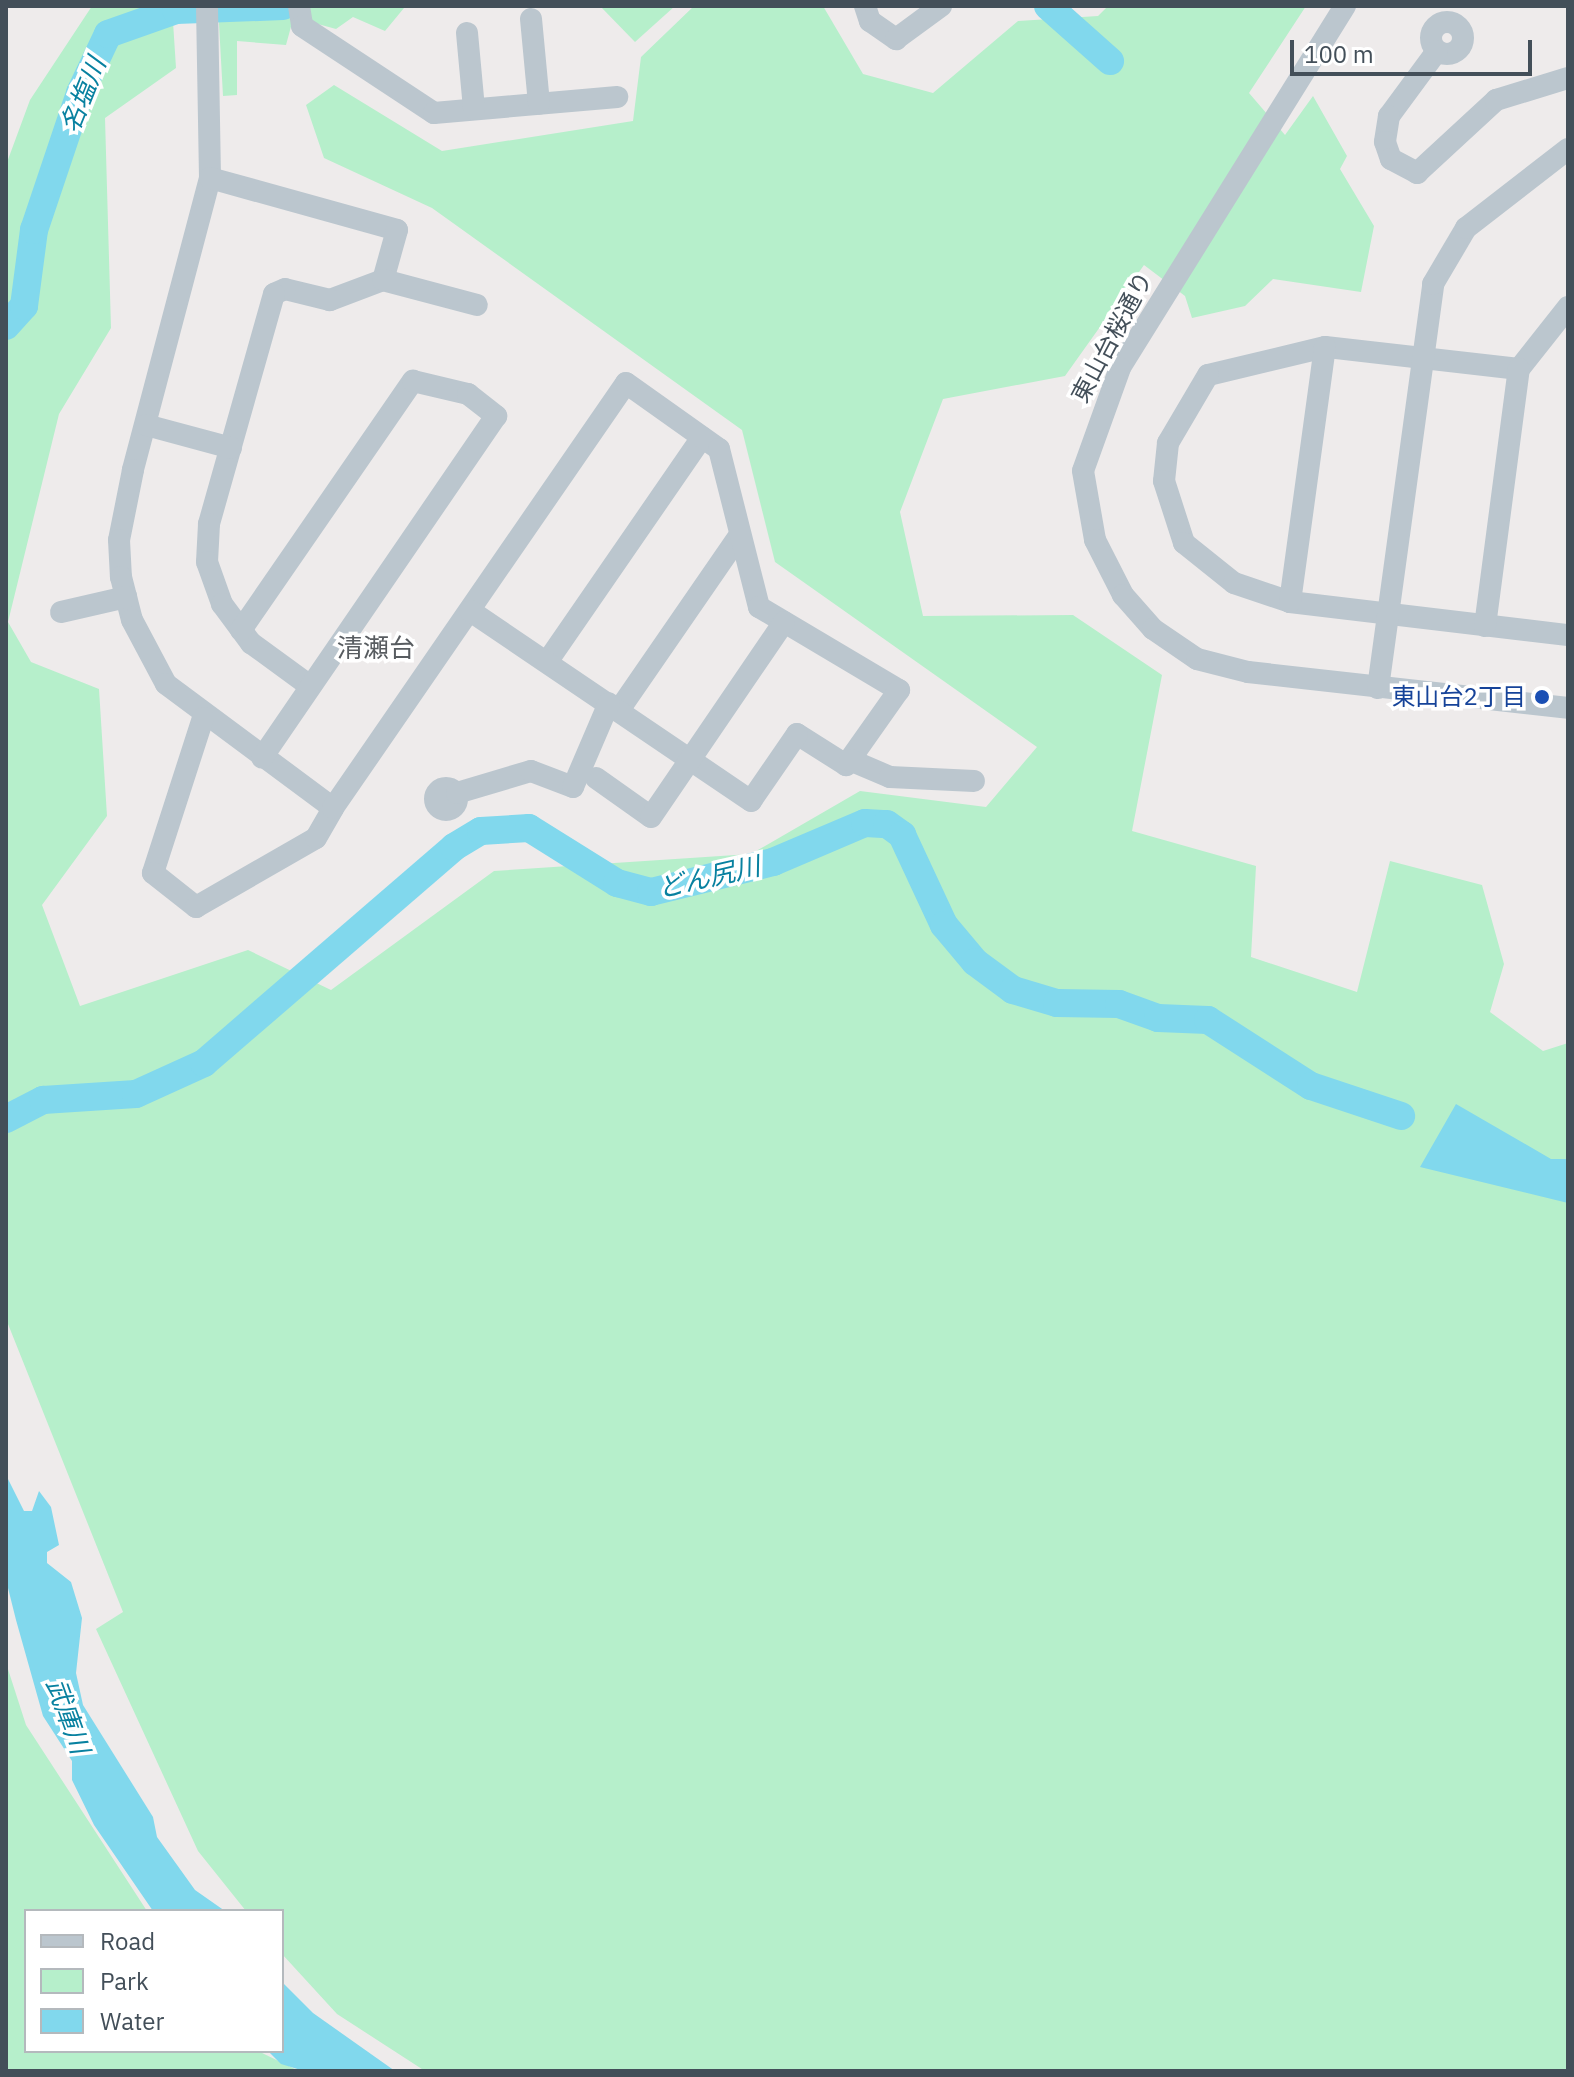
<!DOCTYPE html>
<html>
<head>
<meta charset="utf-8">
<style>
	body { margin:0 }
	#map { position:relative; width:1574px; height:2077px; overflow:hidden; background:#eeebeb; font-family:"IBM Plex Sans","Noto Sans JP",sans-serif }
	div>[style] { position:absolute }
	.green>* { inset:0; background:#b6efcb }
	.water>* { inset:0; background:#81d8ed }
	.river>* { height:28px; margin:-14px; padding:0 14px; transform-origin:14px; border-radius:14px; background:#81d8ed }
	.minor>* { height:22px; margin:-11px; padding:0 11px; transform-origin:11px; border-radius:11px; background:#bbc6ce }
	.minor>.ring { margin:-11px; padding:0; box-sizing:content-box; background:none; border:22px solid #bbc6ce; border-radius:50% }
	.dots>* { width:22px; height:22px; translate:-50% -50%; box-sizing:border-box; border:4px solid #fff; border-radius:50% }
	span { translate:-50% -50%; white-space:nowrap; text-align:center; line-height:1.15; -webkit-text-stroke:7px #fff; paint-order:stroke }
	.street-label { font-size:24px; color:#434f59 }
	.transit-label { font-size:24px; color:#164399 }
	.right { translate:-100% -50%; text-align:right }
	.water-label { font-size:26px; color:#0881a0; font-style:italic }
	.neighbourhood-label { font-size:26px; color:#585c60 }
	.frame { position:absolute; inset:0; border:8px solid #434f59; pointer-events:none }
	.legend { position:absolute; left:24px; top:1909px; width:260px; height:144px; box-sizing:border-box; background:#fff; border:2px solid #b4b9bd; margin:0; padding:10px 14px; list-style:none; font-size:24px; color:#434f59 }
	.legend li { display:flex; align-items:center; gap:16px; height:40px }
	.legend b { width:40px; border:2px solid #b4b9bd }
	.scale { position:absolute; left:1290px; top:40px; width:242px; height:36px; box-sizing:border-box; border:4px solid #434f59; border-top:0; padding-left:10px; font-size:24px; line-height:28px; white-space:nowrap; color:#434f59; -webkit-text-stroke:6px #fff; paint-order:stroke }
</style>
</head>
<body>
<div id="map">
	<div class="green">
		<i style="clip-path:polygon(92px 6px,172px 6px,176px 68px,105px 118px,111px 328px,59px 414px,8px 622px,31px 662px,99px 689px,107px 816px,42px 905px,80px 1006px,248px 950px,331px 990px,494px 871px,751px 854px,860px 791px,986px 807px,1037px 747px,775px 562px,742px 430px,432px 208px,324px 158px,306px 105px,334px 85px,442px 151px,633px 121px,641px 57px,694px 6px,823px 6px,863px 74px,933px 93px,1018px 21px,1098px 16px,1108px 6px,1306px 6px,1249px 93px,1285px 135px,1313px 96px,1347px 156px,1340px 169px,1374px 226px,1361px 292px,1273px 279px,1245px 306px,1192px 318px,1185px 296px,1144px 265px,1065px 376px,943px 399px,900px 512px,923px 616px,1073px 615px,1162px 675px,1132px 831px,1256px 866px,1251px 957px,1357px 992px,1390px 861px,1482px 885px,1504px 964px,1490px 1012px,1543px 1051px,1568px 1043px,1568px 2071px,425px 2071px,337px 2014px,282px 1954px,282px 1911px,246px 1911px,198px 1851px,96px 1629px,123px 1612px,6px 1319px,6px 165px,30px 100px)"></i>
		<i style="clip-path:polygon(218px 6px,288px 6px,292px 23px,286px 45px,237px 41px,237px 95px,223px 96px)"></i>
		<i style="clip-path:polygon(306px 6px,404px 6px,404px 8px,385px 31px,353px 17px,336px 29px,307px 21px)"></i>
		<i style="clip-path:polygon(600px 6px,675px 6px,635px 42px)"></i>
		<i style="clip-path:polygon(6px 1663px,26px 1725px,147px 1911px,26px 1911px,26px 2051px,258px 2051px,299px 2071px,6px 2071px)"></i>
	</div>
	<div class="water">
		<i style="clip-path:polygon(1456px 1104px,1551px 1159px,1568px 1159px,1568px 1203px,1420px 1167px)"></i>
		<i style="clip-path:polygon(6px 1475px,24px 1511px,32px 1511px,39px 1491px,51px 1507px,59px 1545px,47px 1552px,47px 1563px,71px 1582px,82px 1618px,76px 1673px,83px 1705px,153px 1817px,157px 1837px,195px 1890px,225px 1911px,153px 1911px,94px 1825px,72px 1780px,72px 1761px,43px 1716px,16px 1620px,6px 1580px)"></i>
		<i style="clip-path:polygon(282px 1982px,313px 2013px,395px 2071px,304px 2071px,281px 2064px,268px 2051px,282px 2051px)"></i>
	</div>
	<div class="river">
		<i style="left:1048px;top:6px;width:83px;rotate:41.6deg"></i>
		<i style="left:6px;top:326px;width:27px;rotate:-48deg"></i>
		<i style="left:24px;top:306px;width:77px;rotate:-82.5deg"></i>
		<i style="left:34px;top:230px;width:145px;rotate:-71.4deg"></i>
		<i style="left:80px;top:93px;width:65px;rotate:-64.6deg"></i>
		<i style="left:108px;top:34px;width:72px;rotate:-19.4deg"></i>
		<i style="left:176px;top:10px;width:107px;rotate:-2.1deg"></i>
		<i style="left:6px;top:1119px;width:42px;rotate:-27.2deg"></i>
		<i style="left:43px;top:1100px;width:93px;rotate:-3.7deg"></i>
		<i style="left:136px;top:1094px;width:75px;rotate:-24.5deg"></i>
		<i style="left:204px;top:1063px;width:330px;rotate:-40.8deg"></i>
		<i style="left:454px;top:847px;width:31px;rotate:-31deg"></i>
		<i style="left:481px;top:831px;width:48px;rotate:-3.6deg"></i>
		<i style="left:529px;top:828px;width:104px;rotate:32deg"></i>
		<i style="left:617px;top:883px;width:35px;rotate:15deg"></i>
		<i style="left:651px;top:892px;width:126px;rotate:-13.8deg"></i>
		<i style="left:773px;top:862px;width:100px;rotate:-23deg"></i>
		<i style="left:865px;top:823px;width:22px;rotate:3deg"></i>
		<i style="left:887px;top:824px;width:19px;rotate:36deg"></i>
		<i style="left:902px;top:835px;width:99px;rotate:65deg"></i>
		<i style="left:944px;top:925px;width:48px;rotate:50deg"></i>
		<i style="left:975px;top:962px;width:47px;rotate:36.4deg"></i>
		<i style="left:1013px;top:990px;width:46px;rotate:16.5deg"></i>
		<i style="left:1057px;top:1003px;width:62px;rotate:0.9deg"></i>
		<i style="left:1119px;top:1004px;width:41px;rotate:19.7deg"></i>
		<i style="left:1158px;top:1018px;width:50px;rotate:2.3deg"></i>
		<i style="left:1208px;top:1020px;width:122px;rotate:32.7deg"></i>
		<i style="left:1311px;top:1086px;width:95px;rotate:18.4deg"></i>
	</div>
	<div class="minor">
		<i style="left:207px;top:6px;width:172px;rotate:89deg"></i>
		<i style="left:210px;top:178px;width:302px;rotate:104.8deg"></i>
		<i style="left:133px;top:470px;width:71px;rotate:101.3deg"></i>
		<i style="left:119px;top:540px;width:37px;rotate:87deg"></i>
		<i style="left:121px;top:577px;width:44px;rotate:75.7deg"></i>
		<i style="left:132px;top:620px;width:72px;rotate:62deg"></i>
		<i style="left:166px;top:684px;width:208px;rotate:36.6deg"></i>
		<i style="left:299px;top:6px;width:20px;rotate:81deg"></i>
		<i style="left:302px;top:26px;width:158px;rotate:33.4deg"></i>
		<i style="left:434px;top:113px;width:184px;rotate:-5deg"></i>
		<i style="left:865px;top:6px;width:16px;rotate:72deg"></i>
		<i style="left:870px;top:21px;width:32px;rotate:35deg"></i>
		<i style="left:896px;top:39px;width:56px;rotate:-36.3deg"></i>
		<i style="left:1345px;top:6px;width:426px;rotate:121.9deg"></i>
		<i style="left:1120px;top:368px;width:109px;rotate:109.8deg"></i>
		<i style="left:1083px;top:471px;width:70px;rotate:80.1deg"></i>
		<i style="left:1095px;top:540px;width:62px;rotate:63deg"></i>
		<i style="left:1123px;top:595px;width:45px;rotate:48.6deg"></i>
		<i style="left:1153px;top:629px;width:53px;rotate:34.3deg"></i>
		<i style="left:1197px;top:659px;width:53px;rotate:14.3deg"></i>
		<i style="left:1248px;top:672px;width:322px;rotate:6.4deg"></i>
		<i style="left:531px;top:19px;width:85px;rotate:84.6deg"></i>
		<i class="ring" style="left:1431px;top:22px;width:10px;height:10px"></i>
		<i style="left:467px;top:33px;width:76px;rotate:84.7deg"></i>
		<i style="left:1437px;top:51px;width:81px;rotate:126.4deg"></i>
		<i style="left:1389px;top:116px;width:26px;rotate:99deg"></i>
		<i style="left:1385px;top:142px;width:18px;rotate:71deg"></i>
		<i style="left:1391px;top:159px;width:30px;rotate:28deg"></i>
		<i style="left:1417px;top:173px;width:108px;rotate:-42.7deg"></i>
		<i style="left:1496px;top:100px;width:75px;rotate:-17deg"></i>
		<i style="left:210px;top:178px;width:194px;rotate:15.5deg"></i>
		<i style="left:397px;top:230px;width:52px;rotate:105.6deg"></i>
		<i style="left:383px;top:280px;width:57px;rotate:159.3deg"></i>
		<i style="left:330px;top:300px;width:46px;rotate:-166.3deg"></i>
		<i style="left:285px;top:289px;width:12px;rotate:156deg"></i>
		<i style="left:274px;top:294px;width:239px;rotate:105.8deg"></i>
		<i style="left:209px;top:524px;width:38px;rotate:93deg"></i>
		<i style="left:207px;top:562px;width:45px;rotate:70.3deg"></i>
		<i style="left:222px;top:604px;width:49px;rotate:53.4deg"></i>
		<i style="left:251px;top:643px;width:73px;rotate:36.1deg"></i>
		<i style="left:383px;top:280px;width:97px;rotate:14.9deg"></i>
		<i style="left:1568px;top:307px;width:79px;rotate:128.3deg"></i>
		<i style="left:1519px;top:369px;width:195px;rotate:-173.5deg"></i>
		<i style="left:1325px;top:347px;width:120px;rotate:166.5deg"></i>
		<i style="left:1208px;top:375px;width:79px;rotate:120.5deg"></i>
		<i style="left:1168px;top:443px;width:38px;rotate:96deg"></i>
		<i style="left:1164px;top:481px;width:65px;rotate:72.1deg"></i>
		<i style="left:1184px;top:543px;width:64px;rotate:38.7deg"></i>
		<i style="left:1234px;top:583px;width:59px;rotate:18.7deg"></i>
		<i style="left:1290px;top:602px;width:280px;rotate:6.8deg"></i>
		<i style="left:146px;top:425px;width:88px;rotate:15.1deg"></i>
		<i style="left:1290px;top:602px;width:257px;rotate:-82.2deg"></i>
		<i style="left:61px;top:612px;width:67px;rotate:-13deg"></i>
		<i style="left:1485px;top:626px;width:259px;rotate:-82.5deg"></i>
		<i style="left:241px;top:630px;width:303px;rotate:-55.4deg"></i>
		<i style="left:413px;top:381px;width:57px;rotate:13.3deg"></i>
		<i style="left:468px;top:394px;width:36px;rotate:38deg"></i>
		<i style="left:496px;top:416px;width:414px;rotate:124.4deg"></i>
		<i style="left:547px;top:662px;width:273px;rotate:-55.4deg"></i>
		<i style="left:1378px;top:688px;width:408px;rotate:-82.2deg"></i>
		<i style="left:1433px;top:284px;width:65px;rotate:-59.5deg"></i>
		<i style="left:1466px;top:228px;width:129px;rotate:-37.8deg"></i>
		<i style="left:619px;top:710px;width:211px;rotate:-55.4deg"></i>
		<i style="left:203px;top:718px;width:163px;rotate:107.9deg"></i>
		<i style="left:153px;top:873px;width:55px;rotate:38.3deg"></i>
		<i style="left:196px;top:907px;width:138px;rotate:-29.9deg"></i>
		<i style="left:316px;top:838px;width:34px;rotate:-60deg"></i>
		<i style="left:333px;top:808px;width:516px;rotate:-55.42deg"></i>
		<i style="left:626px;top:383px;width:114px;rotate:35.4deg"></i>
		<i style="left:719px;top:449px;width:163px;rotate:75.8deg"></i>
		<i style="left:759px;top:607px;width:163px;rotate:30.7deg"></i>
		<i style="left:899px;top:690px;width:92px;rotate:125.2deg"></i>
		<i style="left:846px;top:765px;width:58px;rotate:-147.7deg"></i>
		<i style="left:797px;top:734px;width:81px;rotate:124.5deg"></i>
		<i style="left:751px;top:801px;width:339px;rotate:-145.9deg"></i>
		<i style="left:850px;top:760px;width:43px;rotate:23deg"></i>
		<i style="left:890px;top:777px;width:84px;rotate:2.7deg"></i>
		<i style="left:596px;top:778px;width:67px;rotate:35.3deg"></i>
		<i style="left:651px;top:817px;width:236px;rotate:-55.7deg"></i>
		<i class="ring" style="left:435px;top:788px;width:0;height:0"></i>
		<i style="left:457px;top:793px;width:77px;rotate:-16.6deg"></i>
		<i style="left:531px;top:771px;width:45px;rotate:20.9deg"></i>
		<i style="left:573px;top:787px;width:91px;rotate:-66.8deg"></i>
	</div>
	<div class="dots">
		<i style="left:1542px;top:697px;background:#1a4fb4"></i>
	</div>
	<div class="street-label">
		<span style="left:1112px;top:337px;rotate:-62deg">東山台桜通り</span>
	</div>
	<div class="transit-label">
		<span class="right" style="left:1526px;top:697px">東山台2丁目</span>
	</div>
	<div class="water-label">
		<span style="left:83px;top:95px;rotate:-68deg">名塩川</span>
		<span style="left:709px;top:877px;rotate:-13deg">どん尻川</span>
		<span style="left:68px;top:1716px;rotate:70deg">武庫川</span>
	</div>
	<div class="neighbourhood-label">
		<span style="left:376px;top:648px">清瀬台</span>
	</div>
	<div class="frame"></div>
	<ul class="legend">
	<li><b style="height:10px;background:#bbc6ce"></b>Road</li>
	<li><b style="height:22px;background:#b6efcb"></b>Park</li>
	<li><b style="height:22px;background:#81d8ed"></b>Water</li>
	</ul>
	<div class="scale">100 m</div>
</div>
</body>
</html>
